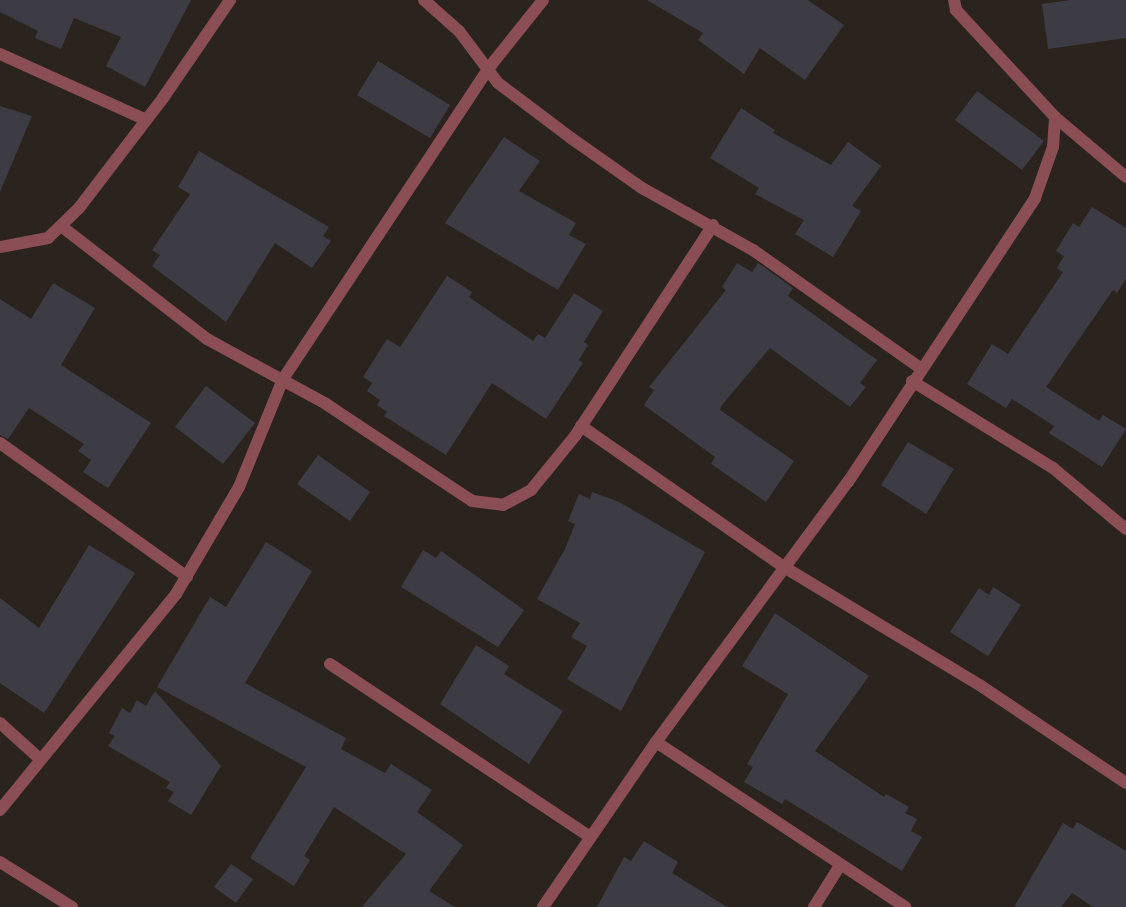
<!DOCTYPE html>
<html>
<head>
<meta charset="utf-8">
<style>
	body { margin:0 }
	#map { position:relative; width:1126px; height:907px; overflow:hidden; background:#2b231d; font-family:"Exo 2",sans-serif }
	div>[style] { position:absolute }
	.building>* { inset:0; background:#3d3c45 }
	.street>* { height:12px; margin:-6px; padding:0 6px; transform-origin:6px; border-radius:6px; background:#8a4e54 }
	span { translate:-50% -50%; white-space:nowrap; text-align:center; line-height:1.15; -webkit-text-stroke:4px #110d0a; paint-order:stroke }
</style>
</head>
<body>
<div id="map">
	<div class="building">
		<i style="clip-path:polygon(0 0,191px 0,145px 87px,106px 66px,121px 37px,74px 18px,61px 49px,35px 38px,38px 31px,0 12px)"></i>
		<i style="clip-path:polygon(647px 0,808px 0,844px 25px,805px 80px,760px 48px,744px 74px,698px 40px,703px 33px)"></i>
		<i style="clip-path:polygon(1070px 0,1126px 0,1126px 38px,1048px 49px,1042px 4px)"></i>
		<i style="clip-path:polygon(378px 61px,450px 105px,430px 138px,357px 95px)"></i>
		<i style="clip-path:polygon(977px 91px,1044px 141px,1022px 170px,955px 120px)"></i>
		<i style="clip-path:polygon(0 106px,32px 116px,0 192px)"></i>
		<i style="clip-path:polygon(741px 108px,775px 130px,773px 133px,831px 165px,848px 142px,881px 166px,852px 206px,861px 211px,833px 257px,795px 234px,804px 220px,755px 194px,759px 188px,710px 158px)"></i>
		<i style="clip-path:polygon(504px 137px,540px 161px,519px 191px,576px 223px,569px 235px,586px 244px,558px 290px,445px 223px)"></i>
		<i style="clip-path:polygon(199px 151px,329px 227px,323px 236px,331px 241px,312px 268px,275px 243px,226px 322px,152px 266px,160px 255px,152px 250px,190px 194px,178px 187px)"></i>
		<i style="clip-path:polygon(1092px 207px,1126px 228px,1126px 279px,1117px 293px,1113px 290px,1046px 387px,1099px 421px,1103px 415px,1126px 429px,1102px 467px,1049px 433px,1054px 426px,1012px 399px,1006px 408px,967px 384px,992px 344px,1008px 354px,1063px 272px,1057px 268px,1064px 256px,1056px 251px,1073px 223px,1079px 227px)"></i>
		<i style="clip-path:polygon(737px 263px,752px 272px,758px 263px,793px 288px,788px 296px,877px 360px,860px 383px,866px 387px,850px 407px,770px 348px,721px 406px,720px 410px,794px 461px,766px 502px,711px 464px,715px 457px,644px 405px,654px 390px,649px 387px,726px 290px,722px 287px)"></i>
		<i style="clip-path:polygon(447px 276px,472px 292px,469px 297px,533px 341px,538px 334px,545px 338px,574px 293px,603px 311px,584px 342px,588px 345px,579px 360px,583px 363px,546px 419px,492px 383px,446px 455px,384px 416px,387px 412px,377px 405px,380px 400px,367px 391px,372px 383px,363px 377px,387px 339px,400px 347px)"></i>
		<i style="clip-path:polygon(53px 283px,95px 308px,61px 365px,151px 423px,108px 488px,83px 472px,91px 460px,78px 451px,84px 444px,29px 408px,8px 439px,0 435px,0 299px,31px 319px)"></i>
		<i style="clip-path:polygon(206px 386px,255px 423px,223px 464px,175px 427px)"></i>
		<i style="clip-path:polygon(908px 442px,954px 469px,926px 514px,881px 485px)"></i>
		<i style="clip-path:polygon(318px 455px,370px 492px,350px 521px,297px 484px)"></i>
		<i style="clip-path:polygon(592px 492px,619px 502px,705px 552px,621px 711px,567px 679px,587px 646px,571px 637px,580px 623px,537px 599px,565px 549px,575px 524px,568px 521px,579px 494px,590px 499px)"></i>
		<i style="clip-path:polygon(266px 542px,312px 571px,245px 683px,346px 738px,341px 749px,385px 773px,391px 764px,432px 790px,417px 812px,463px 845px,429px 891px,455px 907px,362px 907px,406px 854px,334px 807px,304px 856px,310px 860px,294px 886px,250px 858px,306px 767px,157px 687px,210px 597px,226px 607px)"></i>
		<i style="clip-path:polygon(89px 545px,135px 573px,44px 713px,0 683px,0 598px,39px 628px)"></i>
		<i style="clip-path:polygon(423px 550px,436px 558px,441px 551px,524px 610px,498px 647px,401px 587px)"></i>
		<i style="clip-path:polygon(993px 587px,1021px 605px,988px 656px,950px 632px,979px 588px,989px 595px)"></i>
		<i style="clip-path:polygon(775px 613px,869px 676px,815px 751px,884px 797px,886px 794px,909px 807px,905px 813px,917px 819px,911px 831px,922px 837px,902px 871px,785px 799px,782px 804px,744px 782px,753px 767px,747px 764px,788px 694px,742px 666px)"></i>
		<i style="clip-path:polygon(476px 645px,509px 666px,504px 674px,563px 711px,529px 764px,440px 704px)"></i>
		<i style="clip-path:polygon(155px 691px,221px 766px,191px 815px,168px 801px,174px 792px,166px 788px,170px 782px,108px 746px,115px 736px,109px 733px,122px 708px,130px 713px,137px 700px,146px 706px)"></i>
		<i style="clip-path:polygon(1077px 822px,1126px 851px,1126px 907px,1093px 907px,1072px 893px,1061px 907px,1014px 907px,1063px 823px,1073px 829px)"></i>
		<i style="clip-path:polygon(644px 841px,678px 862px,672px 873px,727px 907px,597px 907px,624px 857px,631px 861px)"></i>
		<i style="clip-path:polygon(231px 864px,253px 879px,236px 903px,214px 887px)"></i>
	</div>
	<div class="street">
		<i style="left:424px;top:0;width:47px;rotate:41.5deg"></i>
		<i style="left:459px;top:31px;width:65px;rotate:53.1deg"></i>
		<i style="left:498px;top:83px;width:91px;rotate:37deg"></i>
		<i style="left:571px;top:138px;width:87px;rotate:35.2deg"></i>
		<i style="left:642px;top:188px;width:127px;rotate:29.2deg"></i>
		<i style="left:753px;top:250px;width:204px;rotate:35.2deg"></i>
		<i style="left:0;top:54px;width:160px;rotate:24.3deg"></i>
		<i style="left:1055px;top:117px;width:93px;rotate:40.2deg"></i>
		<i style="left:61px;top:226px;width:185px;rotate:37.7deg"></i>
		<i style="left:207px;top:339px;width:136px;rotate:28.6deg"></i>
		<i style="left:326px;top:404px;width:175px;rotate:33.6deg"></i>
		<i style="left:472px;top:501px;width:31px;rotate:7deg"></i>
		<i style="left:503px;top:505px;width:32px;rotate:-28deg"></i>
		<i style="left:531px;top:490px;width:70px;rotate:-50.8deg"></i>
		<i style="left:575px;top:436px;width:252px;rotate:-56.8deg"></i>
		<i style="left:0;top:247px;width:49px;rotate:-10.6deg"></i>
		<i style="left:48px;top:238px;width:43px;rotate:-44.1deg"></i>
		<i style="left:79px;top:208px;width:138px;rotate:-52.6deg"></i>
		<i style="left:163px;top:98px;width:119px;rotate:-55.6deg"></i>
		<i style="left:912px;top:381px;width:166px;rotate:31.7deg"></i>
		<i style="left:1053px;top:468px;width:95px;rotate:39.9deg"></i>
		<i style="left:581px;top:426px;width:247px;rotate:34.8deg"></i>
		<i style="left:784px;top:567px;width:230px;rotate:31.1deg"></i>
		<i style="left:981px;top:686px;width:174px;rotate:33.8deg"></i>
		<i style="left:0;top:443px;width:230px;rotate:35.6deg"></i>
		<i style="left:330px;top:664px;width:312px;rotate:33.6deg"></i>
		<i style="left:0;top:723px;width:54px;rotate:42deg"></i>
		<i style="left:656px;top:742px;width:299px;rotate:33.5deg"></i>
		<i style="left:0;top:810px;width:279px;rotate:-50.8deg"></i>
		<i style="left:176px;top:594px;width:124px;rotate:-59.5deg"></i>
		<i style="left:239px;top:487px;width:117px;rotate:-67.8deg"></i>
		<i style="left:283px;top:379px;width:372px;rotate:-56.5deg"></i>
		<i style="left:488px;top:69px;width:88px;rotate:-51.4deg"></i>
		<i style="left:0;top:862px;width:85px;rotate:32deg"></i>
		<i style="left:543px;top:907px;width:200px;rotate:-55.6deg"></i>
		<i style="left:656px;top:742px;width:323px;rotate:-53.6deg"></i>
		<i style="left:848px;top:482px;width:340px;rotate:-56.6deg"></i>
		<i style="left:1035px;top:198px;width:54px;rotate:-70.6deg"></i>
		<i style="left:1053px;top:147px;width:30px;rotate:-86deg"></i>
		<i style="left:1055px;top:117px;width:146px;rotate:-132.8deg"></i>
		<i style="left:956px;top:10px;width:10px;rotate:-101deg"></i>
		<i style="left:814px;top:907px;width:47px;rotate:-58deg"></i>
	</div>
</div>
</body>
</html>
